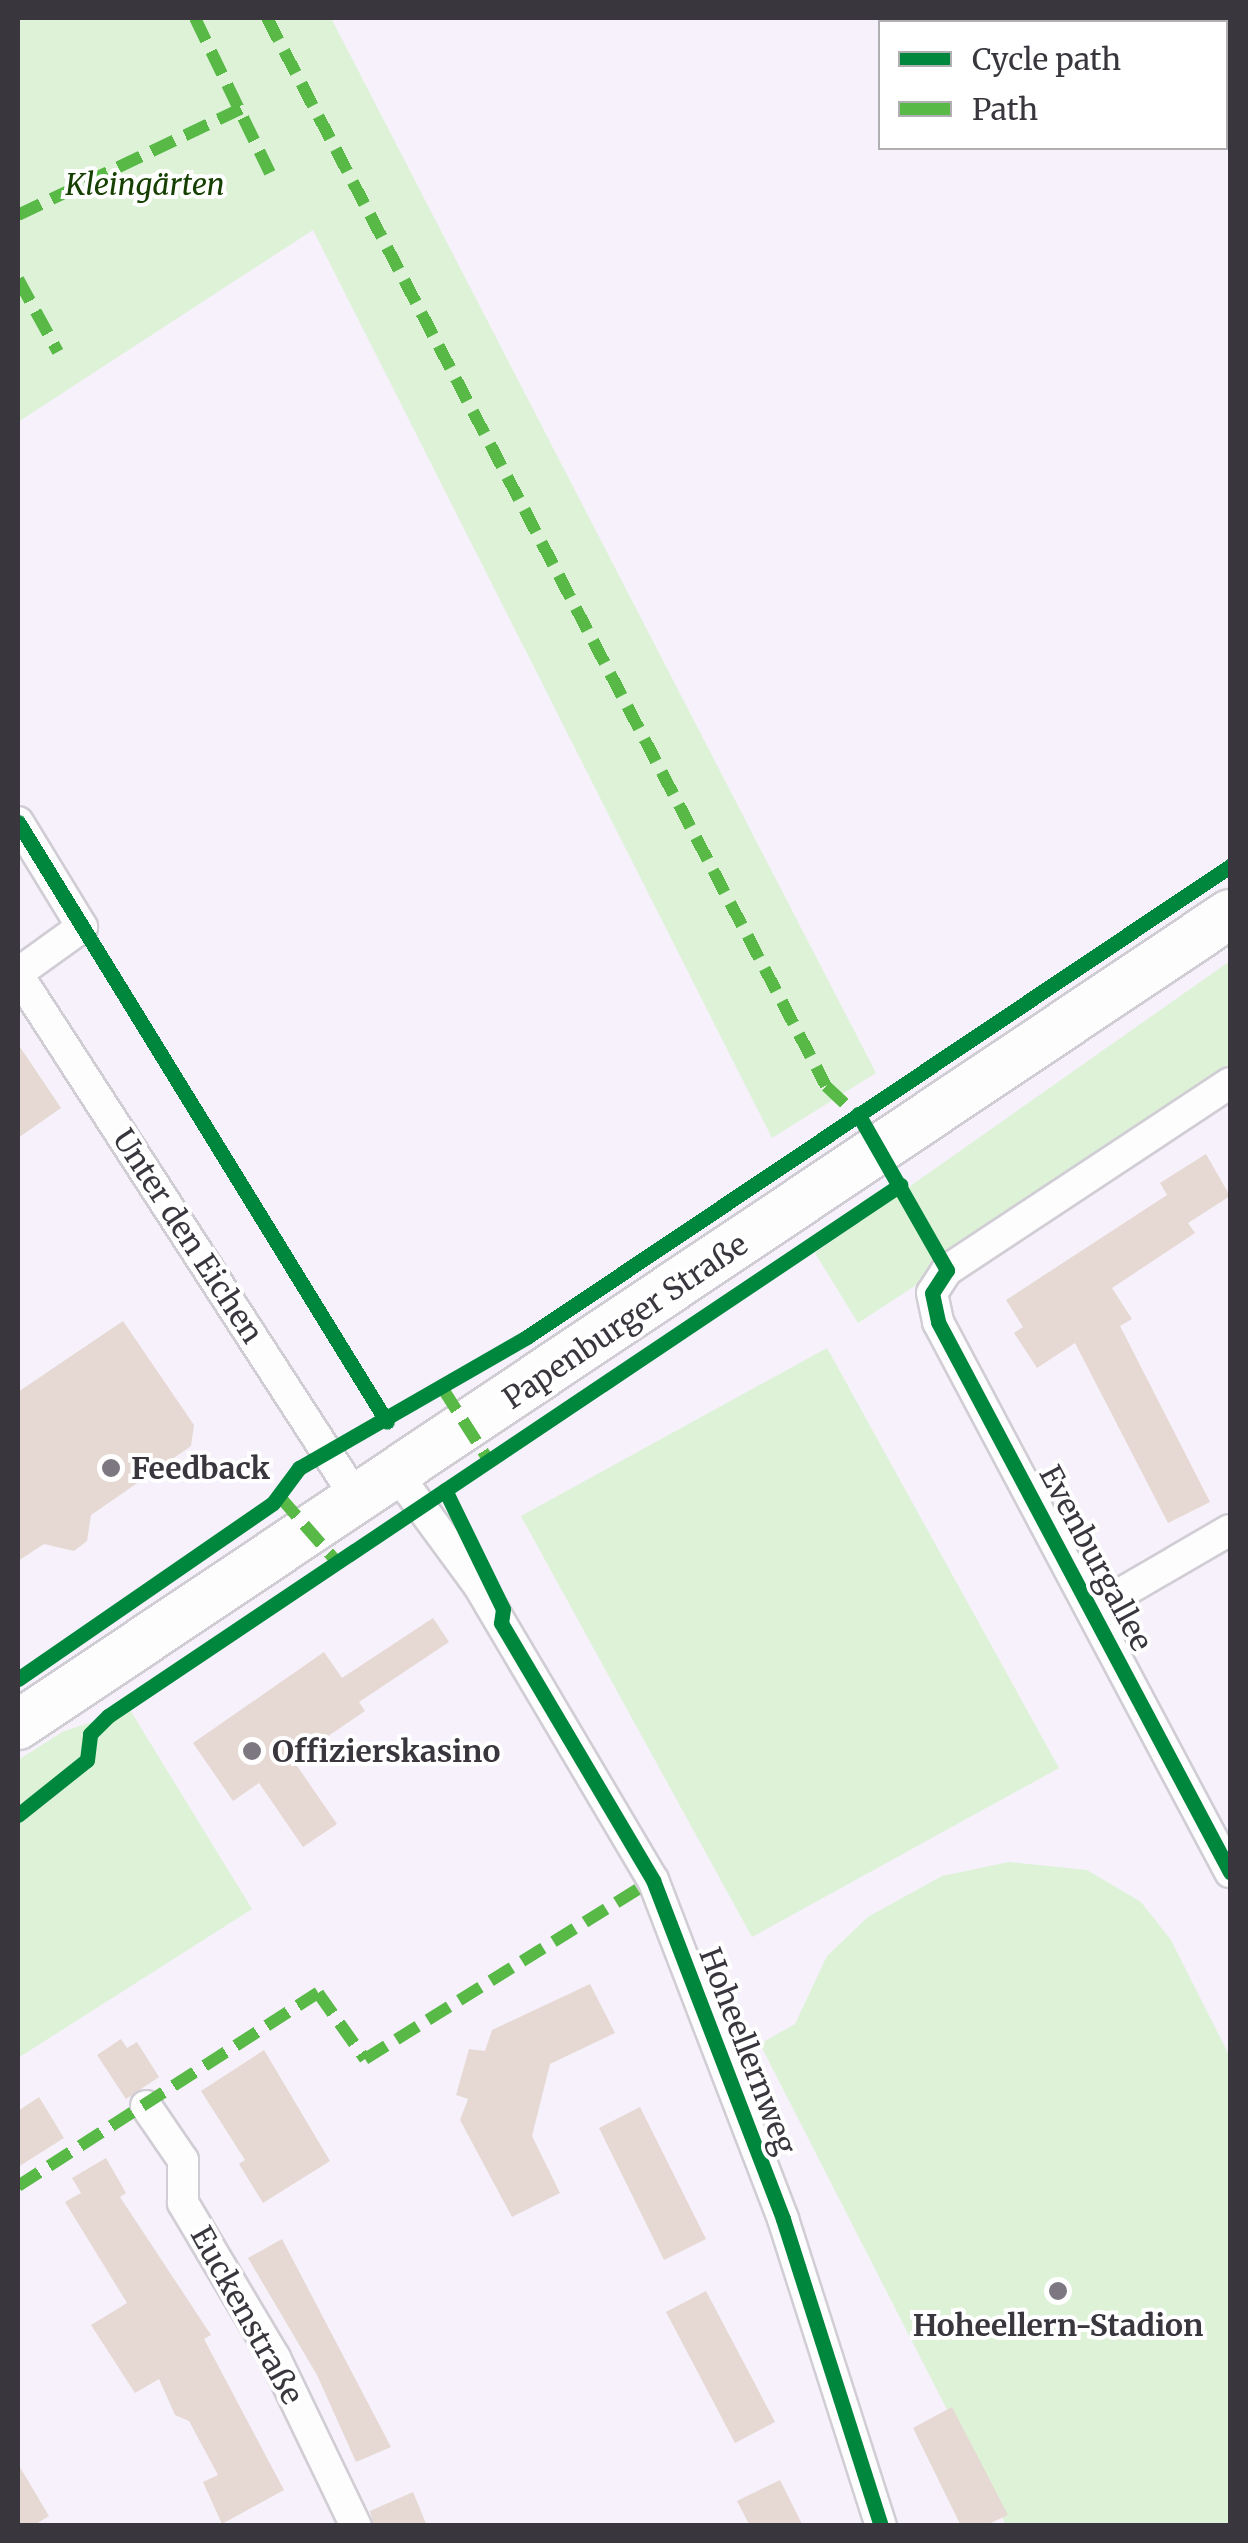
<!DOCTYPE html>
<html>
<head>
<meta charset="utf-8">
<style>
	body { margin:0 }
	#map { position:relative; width:1248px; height:2543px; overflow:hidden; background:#f6f1fb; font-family:Merriweather,serif }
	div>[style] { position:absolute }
	.green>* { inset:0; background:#ddf2d7 }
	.building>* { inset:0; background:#e6d9d3 }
	.roads { filter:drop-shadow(2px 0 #d1cdd5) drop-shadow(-2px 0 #d1cdd5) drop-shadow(0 2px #d1cdd5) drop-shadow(0 -2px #d1cdd5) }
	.street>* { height:30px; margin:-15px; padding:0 15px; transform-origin:15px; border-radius:15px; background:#fefdfe }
	.primary>* { height:48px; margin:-24px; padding:0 24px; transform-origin:24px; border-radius:24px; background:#fefdfe }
	.quiet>* { height:12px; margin-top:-6px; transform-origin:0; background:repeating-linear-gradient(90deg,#58b947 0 25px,transparent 0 37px) }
	.cycleway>* { height:15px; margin:-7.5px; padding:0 7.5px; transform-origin:7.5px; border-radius:7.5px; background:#00873e }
	.dots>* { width:28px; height:28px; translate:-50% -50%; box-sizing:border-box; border:5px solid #fff; border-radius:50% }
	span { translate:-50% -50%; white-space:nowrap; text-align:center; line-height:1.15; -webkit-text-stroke:8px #fff; paint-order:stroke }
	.park-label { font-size:30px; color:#164001; font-style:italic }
	.street-label { font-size:30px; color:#3a363e }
	.poi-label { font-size:30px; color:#3a363e; font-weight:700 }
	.left { translate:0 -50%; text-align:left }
	.frame { position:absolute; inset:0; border:20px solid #3a363e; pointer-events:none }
	.legend { position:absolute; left:878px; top:20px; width:350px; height:130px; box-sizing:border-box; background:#fff; border:2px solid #b0afb2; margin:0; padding:12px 18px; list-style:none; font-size:30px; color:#3a363e }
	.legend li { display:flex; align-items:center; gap:20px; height:50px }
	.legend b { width:50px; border:2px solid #b0afb2 }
</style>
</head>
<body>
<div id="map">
	<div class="green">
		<i style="clip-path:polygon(18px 18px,331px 18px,876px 1073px,772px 1138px,313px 230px,18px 422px)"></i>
		<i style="clip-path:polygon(1230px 961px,1230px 1080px,858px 1323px,815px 1253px)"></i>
		<i style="clip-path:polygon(827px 1348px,1059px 1768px,752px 1937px,521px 1516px)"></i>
		<i style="clip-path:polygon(130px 1710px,252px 1909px,18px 2058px,18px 1760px,64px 1731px)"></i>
		<i style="clip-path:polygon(1009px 1862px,1087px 1870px,1141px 1902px,1171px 1940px,1230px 2057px,1230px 2525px,1006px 2525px,760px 2044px,795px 2024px,827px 1956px,868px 1917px,942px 1876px)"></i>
	</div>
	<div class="building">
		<i style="clip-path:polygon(18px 1044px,61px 1108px,18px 1138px)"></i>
		<i style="clip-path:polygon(1206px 1154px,1230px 1196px,1188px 1223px,1195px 1233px,1112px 1288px,1132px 1319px,1120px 1326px,1210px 1502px,1168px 1523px,1075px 1343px,1037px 1368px,1014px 1333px,1023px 1327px,1006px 1300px,1167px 1195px,1160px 1183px)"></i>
		<i style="clip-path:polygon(123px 1321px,194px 1425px,191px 1446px,91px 1515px,87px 1541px,74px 1551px,44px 1544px,18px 1561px,18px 1392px)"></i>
		<i style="clip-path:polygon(433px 1618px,449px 1642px,359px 1702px,365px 1711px,293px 1760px,337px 1824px,303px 1847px,259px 1783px,233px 1801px,193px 1743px,324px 1652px,342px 1678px)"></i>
		<i style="clip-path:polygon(590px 1984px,615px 2033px,550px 2064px,532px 2136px,560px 2193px,512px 2217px,460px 2120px,468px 2099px,456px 2095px,469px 2049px,485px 2051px,492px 2030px)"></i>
		<i style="clip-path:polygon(121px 2039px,127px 2048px,137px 2042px,159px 2077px,126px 2099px,97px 2055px)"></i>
		<i style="clip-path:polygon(264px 2050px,330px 2161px,263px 2203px,239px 2164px,245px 2160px,201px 2091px)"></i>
		<i style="clip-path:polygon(39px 2097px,64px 2138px,18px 2167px,18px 2111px)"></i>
		<i style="clip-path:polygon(640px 2107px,706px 2239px,664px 2260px,599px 2128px)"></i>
		<i style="clip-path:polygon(106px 2158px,126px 2193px,120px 2197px,211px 2335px,204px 2339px,284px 2490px,222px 2524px,203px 2482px,218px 2475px,189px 2421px,175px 2415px,159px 2379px,135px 2393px,91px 2325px,127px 2303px,65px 2202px,81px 2193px,72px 2178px)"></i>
		<i style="clip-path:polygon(282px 2239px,391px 2447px,356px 2462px,317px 2375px,248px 2258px)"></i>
		<i style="clip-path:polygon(706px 2291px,775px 2422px,735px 2443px,666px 2312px)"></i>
		<i style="clip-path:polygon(952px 2407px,1008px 2515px,984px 2526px,961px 2526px,913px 2428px)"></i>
		<i style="clip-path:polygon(18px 2464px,49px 2516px,33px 2526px,18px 2526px)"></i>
		<i style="clip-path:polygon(780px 2480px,803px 2526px,750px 2526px,737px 2501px)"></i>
		<i style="clip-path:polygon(413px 2492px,427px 2526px,374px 2526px,370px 2511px)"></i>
	</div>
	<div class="roads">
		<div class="street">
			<i style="left:18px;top:822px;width:123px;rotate:58.6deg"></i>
			<i style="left:82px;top:927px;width:79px;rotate:144.3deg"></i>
			<i style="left:18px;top:975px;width:624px;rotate:57.1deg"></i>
			<i style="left:1230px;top:1083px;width:339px;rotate:146.5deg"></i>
			<i style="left:947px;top:1270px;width:27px;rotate:123deg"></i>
			<i style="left:932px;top:1293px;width:30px;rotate:78deg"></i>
			<i style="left:938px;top:1322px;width:623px;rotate:62.04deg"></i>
			<i style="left:396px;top:1473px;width:140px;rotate:53.7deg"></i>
			<i style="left:479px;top:1586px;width:342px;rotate:59.4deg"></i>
			<i style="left:653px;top:1880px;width:363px;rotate:69deg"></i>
			<i style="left:783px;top:2219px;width:322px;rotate:72.3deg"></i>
			<i style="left:1094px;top:1609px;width:157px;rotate:-30.2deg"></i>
			<i style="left:146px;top:2106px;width:65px;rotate:55.6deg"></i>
			<i style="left:183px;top:2160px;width:43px;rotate:90deg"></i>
			<i style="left:183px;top:2203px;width:180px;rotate:59.3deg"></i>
			<i style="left:275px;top:2358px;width:187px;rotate:64.3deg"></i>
		</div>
		<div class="primary">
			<i style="left:18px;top:1725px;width:1458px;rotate:-33.79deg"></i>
		</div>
	</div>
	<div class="quiet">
		<i style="left:195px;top:18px;width:172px;rotate:64.2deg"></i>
		<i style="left:267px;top:18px;width:1205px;rotate:62.37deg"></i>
		<i style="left:826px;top:1086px;width:48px;rotate:43.3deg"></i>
		<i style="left:18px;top:215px;width:250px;rotate:-25.5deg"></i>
		<i style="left:18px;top:279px;width:83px;rotate:61.3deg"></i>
		<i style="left:443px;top:1389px;width:85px;rotate:57.4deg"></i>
		<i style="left:280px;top:1497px;width:85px;rotate:48.8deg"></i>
		<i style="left:18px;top:2186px;width:357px;rotate:-32.8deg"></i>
		<i style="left:318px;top:1993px;width:81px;rotate:54.5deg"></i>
		<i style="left:365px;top:2059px;width:339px;rotate:-31.9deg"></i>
	</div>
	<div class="cycleway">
		<i style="left:18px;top:822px;width:704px;rotate:58.41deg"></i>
		<i style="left:858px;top:1114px;width:180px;rotate:60.3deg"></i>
		<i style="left:947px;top:1270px;width:27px;rotate:123deg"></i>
		<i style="left:932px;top:1293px;width:30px;rotate:78deg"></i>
		<i style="left:938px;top:1322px;width:623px;rotate:62.04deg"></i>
		<i style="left:445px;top:1490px;width:132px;rotate:64deg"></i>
		<i style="left:503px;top:1609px;width:14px;rotate:98deg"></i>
		<i style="left:501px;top:1623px;width:299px;rotate:59.4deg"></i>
		<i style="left:653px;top:1880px;width:363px;rotate:69deg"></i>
		<i style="left:783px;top:2219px;width:322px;rotate:72.3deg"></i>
		<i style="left:18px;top:1679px;width:310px;rotate:-34.6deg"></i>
		<i style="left:273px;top:1503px;width:44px;rotate:-53.4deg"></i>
		<i style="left:299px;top:1468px;width:263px;rotate:-29.9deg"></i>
		<i style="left:527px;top:1337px;width:846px;rotate:-33.82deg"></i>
		<i style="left:18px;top:1815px;width:88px;rotate:-38.6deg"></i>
		<i style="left:87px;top:1760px;width:26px;rotate:-83deg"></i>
		<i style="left:90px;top:1734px;width:25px;rotate:-45deg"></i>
		<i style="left:108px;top:1716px;width:954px;rotate:-33.84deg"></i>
	</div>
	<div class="dots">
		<i style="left:111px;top:1468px;background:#7c7780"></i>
		<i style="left:252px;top:1751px;background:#7c7780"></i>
		<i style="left:1058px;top:2291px;background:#7c7780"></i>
	</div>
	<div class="park-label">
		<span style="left:145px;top:184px">Kleingärten</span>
	</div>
	<div class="street-label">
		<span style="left:188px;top:1236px;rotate:57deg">Unter den Eichen</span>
		<span style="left:625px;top:1321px;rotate:-34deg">Papenburger Straße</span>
		<span style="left:1096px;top:1558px;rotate:62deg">Evenburgallee</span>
		<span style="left:748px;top:2051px;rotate:69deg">Hoheellernweg</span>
		<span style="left:247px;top:2315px;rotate:61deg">Euckenstraße</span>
	</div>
	<div class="poi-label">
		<span class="left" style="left:131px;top:1468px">Feedback</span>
		<span class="left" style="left:272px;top:1751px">Offizierskasino</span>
		<span style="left:1058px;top:2325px">Hoheellern-Stadion</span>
	</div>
	<div class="frame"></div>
	<ul class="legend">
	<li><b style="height:12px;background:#00873e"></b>Cycle path</li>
	<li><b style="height:12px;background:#58b947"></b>Path</li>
	</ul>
</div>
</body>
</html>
